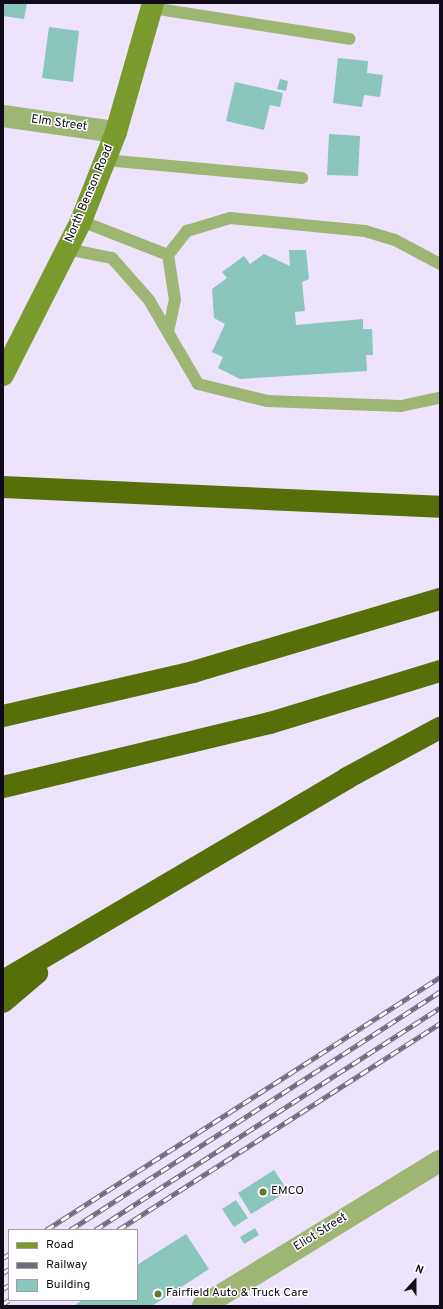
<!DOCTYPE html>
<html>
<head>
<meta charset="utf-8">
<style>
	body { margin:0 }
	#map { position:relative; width:443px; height:1309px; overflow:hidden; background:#eee3fd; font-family:Overpass,sans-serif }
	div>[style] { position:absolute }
	.building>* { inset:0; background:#8bc6bd }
	.service>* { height:12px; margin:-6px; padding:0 6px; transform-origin:6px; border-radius:6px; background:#9fb574 }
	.minor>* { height:22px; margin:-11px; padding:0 11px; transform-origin:11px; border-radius:11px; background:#9fb574 }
	.secondary>* { height:22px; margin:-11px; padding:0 11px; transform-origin:11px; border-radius:11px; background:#7b9a2e }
	.motorway>* { height:22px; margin:-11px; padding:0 11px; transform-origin:11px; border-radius:11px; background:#566f09 }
	.rail>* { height:4.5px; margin-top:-2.25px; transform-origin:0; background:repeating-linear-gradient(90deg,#fff 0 9px,#72697d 0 18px); box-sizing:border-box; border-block:1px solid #72697d }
	.dots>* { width:11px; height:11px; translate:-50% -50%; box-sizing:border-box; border:2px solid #fff; border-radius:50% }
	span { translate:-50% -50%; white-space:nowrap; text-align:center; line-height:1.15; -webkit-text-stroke:3px #fff; paint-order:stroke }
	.street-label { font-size:12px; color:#110a19 }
	.poi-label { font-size:12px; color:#110a19 }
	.left { translate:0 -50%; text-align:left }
	.frame { position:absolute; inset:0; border:4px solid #110a19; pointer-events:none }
	.legend { position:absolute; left:8px; top:1229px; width:130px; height:72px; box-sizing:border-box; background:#fff; border:1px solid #a09da3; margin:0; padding:5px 7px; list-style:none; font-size:12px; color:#110a19 }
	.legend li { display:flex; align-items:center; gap:8px; height:20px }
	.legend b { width:20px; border:1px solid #a09da3 }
	.north { position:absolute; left:395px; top:1261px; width:40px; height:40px; -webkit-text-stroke:3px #fff; paint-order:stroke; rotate:21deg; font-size:11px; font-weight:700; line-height:16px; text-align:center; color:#110a19 }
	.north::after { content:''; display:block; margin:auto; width:14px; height:18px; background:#110a19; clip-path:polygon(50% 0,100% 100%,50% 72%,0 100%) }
</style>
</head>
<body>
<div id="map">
	<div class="building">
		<i style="clip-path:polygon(3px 3px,27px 3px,24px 19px,3px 16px)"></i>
		<i style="clip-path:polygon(49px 27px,79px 31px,73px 82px,42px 78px)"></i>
		<i style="clip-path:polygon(338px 58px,368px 61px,367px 73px,383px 75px,380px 97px,364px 95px,362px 107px,333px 103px)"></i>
		<i style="clip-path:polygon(280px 79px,288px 81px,286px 91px,277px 89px)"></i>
		<i style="clip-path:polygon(235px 82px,283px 93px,280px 107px,270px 105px,264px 130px,226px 121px)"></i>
		<i style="clip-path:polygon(329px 134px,360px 136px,358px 176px,327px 175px)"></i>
		<i style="clip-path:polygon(289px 250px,306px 250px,309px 279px,302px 282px,305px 311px,295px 312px,296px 325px,363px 319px,363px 329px,372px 329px,373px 355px,366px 355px,367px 371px,240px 379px,218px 368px,223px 357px,212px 352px,225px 324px,214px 318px,212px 289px,227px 278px,222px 272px,244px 256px,250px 264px,264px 254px,290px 266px)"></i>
		<i style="clip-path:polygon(274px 1170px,288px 1191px,251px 1214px,238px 1193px)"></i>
		<i style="clip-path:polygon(236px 1200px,248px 1218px,234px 1227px,222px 1209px)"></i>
		<i style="clip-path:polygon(255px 1228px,259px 1235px,244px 1244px,240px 1237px)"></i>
		<i style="clip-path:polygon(186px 1234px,209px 1269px,152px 1306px,73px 1306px,83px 1300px,137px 1300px,137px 1265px)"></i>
	</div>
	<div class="service">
		<i style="left:152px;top:8px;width:200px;rotate:8.9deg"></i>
		<i style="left:105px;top:160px;width:198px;rotate:5.2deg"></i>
		<i style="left:81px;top:221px;width:93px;rotate:21.3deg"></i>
		<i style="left:67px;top:249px;width:46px;rotate:11.3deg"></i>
		<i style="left:112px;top:258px;width:56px;rotate:48.6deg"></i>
		<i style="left:149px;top:300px;width:97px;rotate:59.7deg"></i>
		<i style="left:198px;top:384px;width:71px;rotate:13.8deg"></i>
		<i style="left:267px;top:401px;width:134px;rotate:2.1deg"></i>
		<i style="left:401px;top:406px;width:40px;rotate:-12deg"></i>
		<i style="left:168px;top:332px;width:33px;rotate:-78deg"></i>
		<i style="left:175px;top:300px;width:46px;rotate:-98.8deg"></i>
		<i style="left:168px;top:255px;width:31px;rotate:-52deg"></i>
		<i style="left:187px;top:231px;width:45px;rotate:-16.8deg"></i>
		<i style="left:230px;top:218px;width:136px;rotate:5.5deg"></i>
		<i style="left:365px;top:231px;width:31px;rotate:17deg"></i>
		<i style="left:395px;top:240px;width:51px;rotate:28.1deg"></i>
	</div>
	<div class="minor">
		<i style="left:3px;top:116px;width:114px;rotate:8.1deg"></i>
		<i style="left:203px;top:1306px;width:278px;rotate:-31.5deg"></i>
	</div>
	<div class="secondary">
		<i style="left:3px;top:375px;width:173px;rotate:-63.1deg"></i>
		<i style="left:81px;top:221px;width:96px;rotate:-68.5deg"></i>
		<i style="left:116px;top:132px;width:134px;rotate:-74deg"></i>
	</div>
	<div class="motorway">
		<i style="left:3px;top:487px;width:437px;rotate:2.6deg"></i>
		<i style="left:3px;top:716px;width:195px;rotate:-13deg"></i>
		<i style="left:193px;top:672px;width:258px;rotate:-16.5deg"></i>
		<i style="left:3px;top:787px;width:275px;rotate:-13.5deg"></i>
		<i style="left:270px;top:723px;width:178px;rotate:-17deg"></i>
		<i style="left:3px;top:981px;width:399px;rotate:-30.5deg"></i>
		<i style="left:347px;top:778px;width:106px;rotate:-28.3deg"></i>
		<i style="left:3px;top:1002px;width:45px;rotate:-40.5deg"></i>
	</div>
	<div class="rail">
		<i style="left:46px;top:1230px;width:468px;rotate:-32.7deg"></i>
		<i style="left:70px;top:1230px;width:440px;rotate:-32.8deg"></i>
		<i style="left:95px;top:1230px;width:410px;rotate:-32.8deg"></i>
		<i style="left:118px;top:1230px;width:383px;rotate:-32.7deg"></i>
		<i style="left:3px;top:1258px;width:7px;rotate:-34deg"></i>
		<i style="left:3px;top:1273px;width:7px;rotate:-34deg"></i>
		<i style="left:3px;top:1289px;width:7px;rotate:-34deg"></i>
		<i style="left:3px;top:1304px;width:7px;rotate:-34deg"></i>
	</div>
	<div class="dots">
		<i style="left:263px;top:1192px;background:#62792b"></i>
		<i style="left:158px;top:1294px;background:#62792b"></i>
	</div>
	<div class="street-label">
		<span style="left:59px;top:124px;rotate:8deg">Elm Street</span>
		<span style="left:90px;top:194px;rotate:-67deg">North Benson Road</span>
		<span style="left:321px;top:1233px;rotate:-32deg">Eliot Street</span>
	</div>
	<div class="poi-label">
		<span class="left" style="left:271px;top:1192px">EMCO</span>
		<span class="left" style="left:166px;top:1294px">Fairfield Auto &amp; Truck Care</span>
	</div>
	<div class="frame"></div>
	<ul class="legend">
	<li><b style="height:5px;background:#7b9a2e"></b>Road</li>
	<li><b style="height:5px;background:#72697d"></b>Railway</li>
	<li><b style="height:11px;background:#8bc6bd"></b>Building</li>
	</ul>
	<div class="north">N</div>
</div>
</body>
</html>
